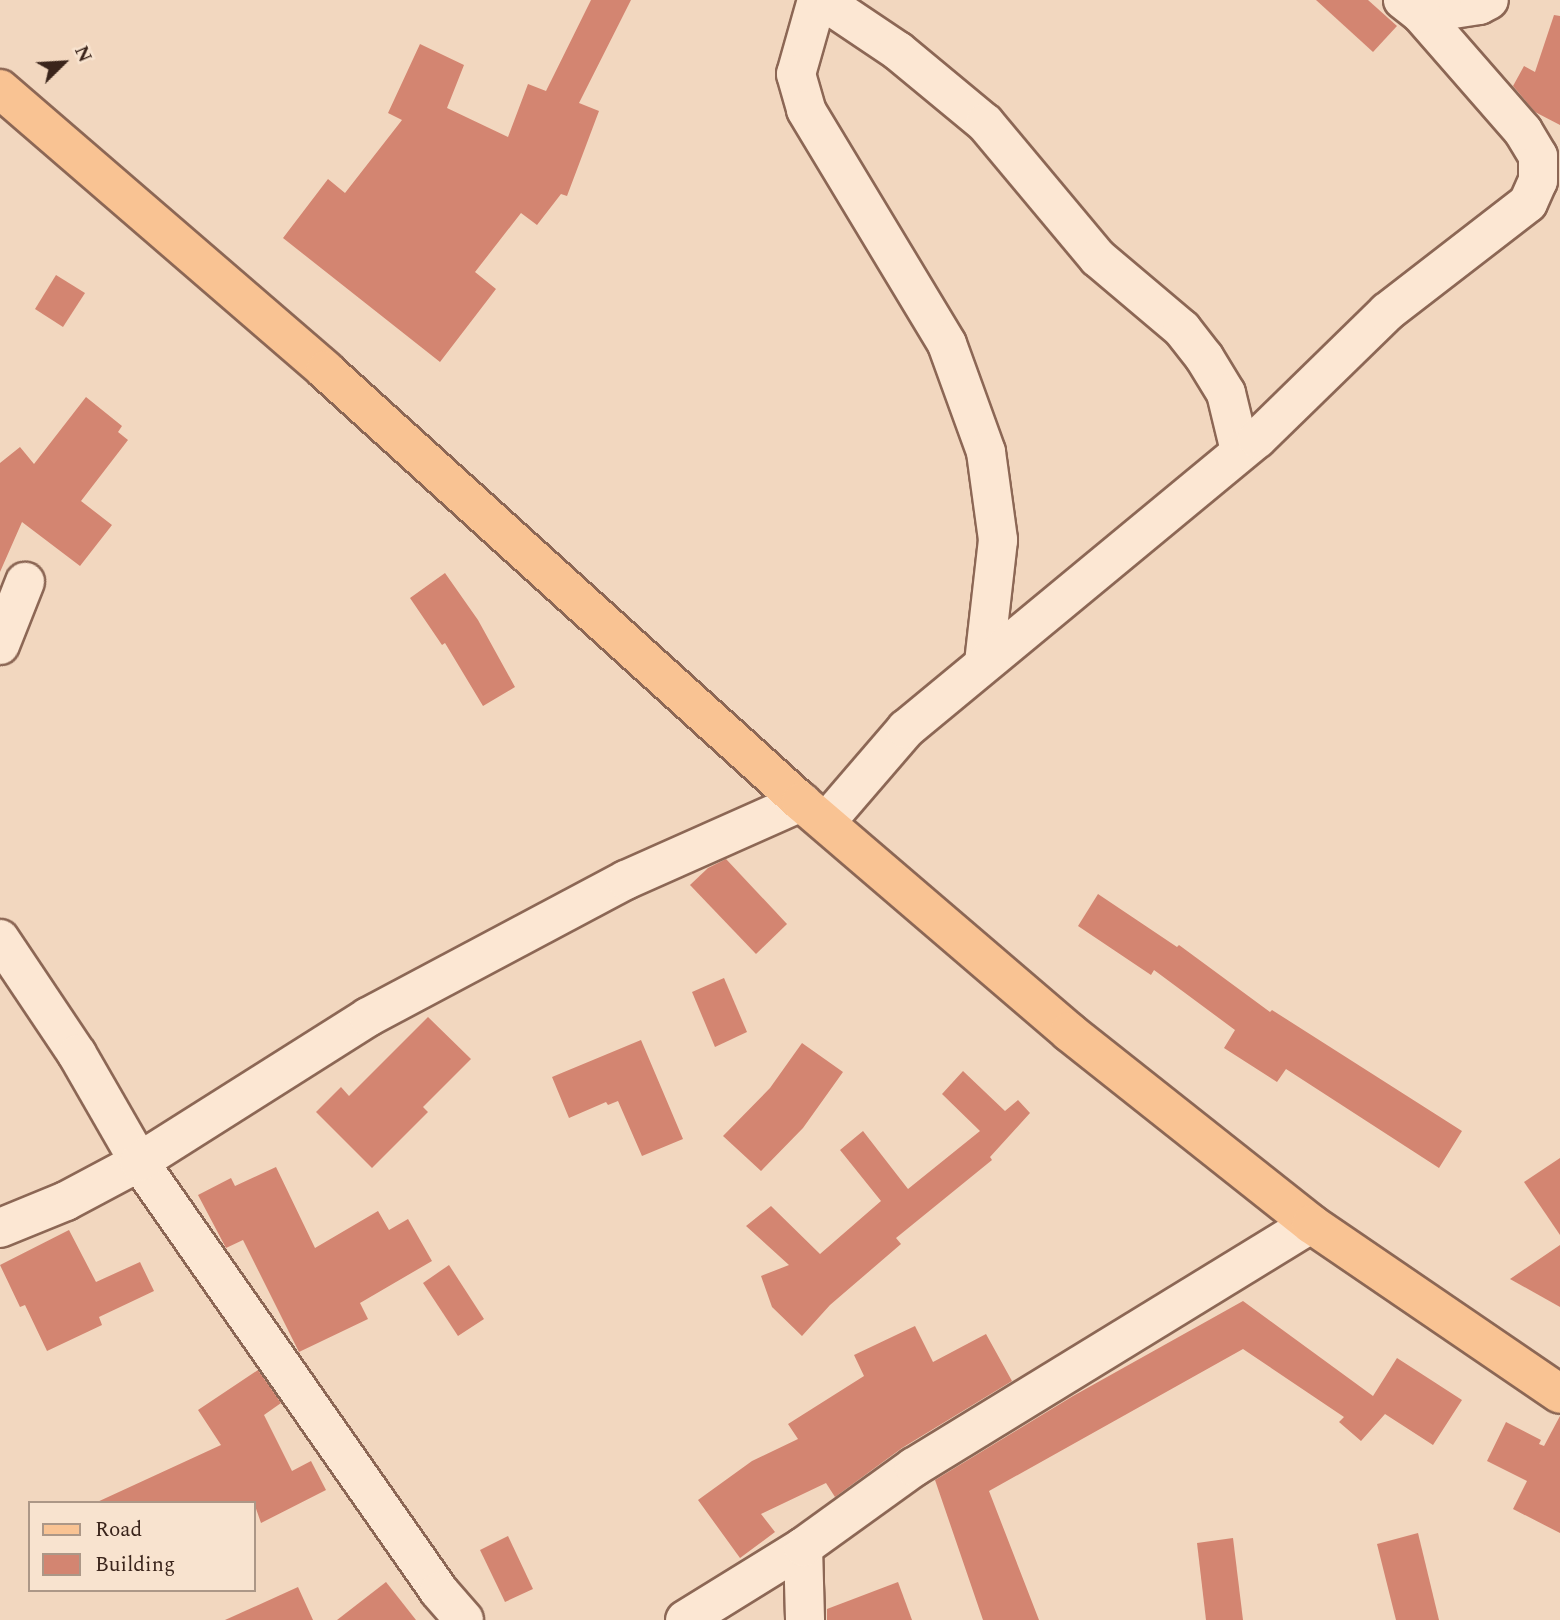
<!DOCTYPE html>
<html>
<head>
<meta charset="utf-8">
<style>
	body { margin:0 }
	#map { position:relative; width:1560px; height:1620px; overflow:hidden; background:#f2d7bf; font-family:Spectral,serif }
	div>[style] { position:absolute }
	.building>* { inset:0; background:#d38571 }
	.roads { filter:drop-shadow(2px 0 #8c6755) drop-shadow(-2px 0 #8c6755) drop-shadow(0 2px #8c6755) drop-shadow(0 -2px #8c6755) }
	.minor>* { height:38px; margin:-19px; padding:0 19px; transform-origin:19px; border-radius:19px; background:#fce7d3 }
	.major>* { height:38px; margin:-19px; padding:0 19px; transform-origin:19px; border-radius:19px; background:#f9c393 }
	span { translate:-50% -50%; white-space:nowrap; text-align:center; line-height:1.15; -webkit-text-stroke:7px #f8e3cf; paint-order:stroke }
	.legend { position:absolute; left:28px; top:1501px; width:228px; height:91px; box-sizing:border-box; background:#f8e3cf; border:2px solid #ac9787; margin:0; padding:9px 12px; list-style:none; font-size:21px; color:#3a241b }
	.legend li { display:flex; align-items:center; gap:14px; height:35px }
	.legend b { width:35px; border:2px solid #ac9787 }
	.north { position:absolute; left:28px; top:28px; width:70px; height:70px; -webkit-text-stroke:5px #f8e3cf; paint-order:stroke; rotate:66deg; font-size:19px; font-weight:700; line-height:28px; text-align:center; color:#3a241b }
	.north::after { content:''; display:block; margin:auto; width:24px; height:32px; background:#3a241b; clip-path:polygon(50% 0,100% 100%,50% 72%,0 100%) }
</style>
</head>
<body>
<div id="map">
	<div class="building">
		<i style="clip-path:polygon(591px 0,631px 0,579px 103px,599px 111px,567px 196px,561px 194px,537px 225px,521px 213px,475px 272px,496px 289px,440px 362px,283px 238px,328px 179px,345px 193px,402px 120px,388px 113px,420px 44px,464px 65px,447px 108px,508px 137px,528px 84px,546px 91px)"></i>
		<i style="clip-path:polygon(1316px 0,1368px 0,1397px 26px,1373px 52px)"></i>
		<i style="clip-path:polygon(1554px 15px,1560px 16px,1560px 125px,1535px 112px,1513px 86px,1524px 66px,1535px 72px)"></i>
		<i style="clip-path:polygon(56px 275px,85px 293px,63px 327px,35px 309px)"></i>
		<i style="clip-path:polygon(86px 397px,122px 426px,118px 432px,128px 440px,81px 501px,112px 525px,80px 566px,22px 522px,0 572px,0 463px,20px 447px,34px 464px)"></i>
		<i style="clip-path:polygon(445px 573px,478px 620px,515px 687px,483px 706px,445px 643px,442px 645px,410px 598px)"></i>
		<i style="clip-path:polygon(726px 859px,787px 924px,756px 954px,690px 885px,708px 868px)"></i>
		<i style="clip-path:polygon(1098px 894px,1177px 947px,1179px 945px,1270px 1012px,1272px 1010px,1462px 1131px,1439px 1168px,1286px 1069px,1277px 1082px,1224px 1048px,1235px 1030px,1154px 970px,1151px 975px,1078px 926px)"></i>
		<i style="clip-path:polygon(724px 978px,747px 1032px,715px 1047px,692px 992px)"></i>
		<i style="clip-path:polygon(428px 1017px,471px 1059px,423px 1107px,428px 1112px,372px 1168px,316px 1112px,341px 1087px,349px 1096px)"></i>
		<i style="clip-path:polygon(641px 1040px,683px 1139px,642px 1156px,618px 1101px,608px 1105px,606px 1102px,569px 1118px,552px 1077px)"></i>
		<i style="clip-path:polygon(802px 1043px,843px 1072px,803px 1128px,761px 1171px,723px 1136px,770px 1088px)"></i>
		<i style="clip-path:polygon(963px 1071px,1005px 1111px,1018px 1100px,1030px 1113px,990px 1157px,992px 1160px,896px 1238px,901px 1244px,830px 1305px,802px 1336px,772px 1307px,761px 1276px,789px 1265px,746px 1226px,771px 1206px,820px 1254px,881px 1201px,840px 1150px,863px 1131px,908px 1189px,980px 1131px,942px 1094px)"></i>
		<i style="clip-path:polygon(1560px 1158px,1560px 1235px,1524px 1182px)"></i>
		<i style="clip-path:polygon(276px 1167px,315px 1248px,378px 1211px,389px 1230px,408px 1219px,432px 1261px,360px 1303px,368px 1319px,299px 1352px,243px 1240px,226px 1248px,198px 1195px,231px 1178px,235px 1186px)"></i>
		<i style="clip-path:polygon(69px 1230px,96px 1282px,140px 1262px,154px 1291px,99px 1317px,102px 1325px,47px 1351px,25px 1305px,20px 1307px,0 1265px)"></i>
		<i style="clip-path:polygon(1560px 1245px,1560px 1307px,1510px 1279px)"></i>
		<i style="clip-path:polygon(449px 1265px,484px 1319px,458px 1336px,423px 1283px)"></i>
		<i style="clip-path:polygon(1243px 1301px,1373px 1396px,1397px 1358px,1462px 1400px,1433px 1445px,1385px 1414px,1361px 1441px,1339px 1422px,1344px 1417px,1243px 1349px,989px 1491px,1039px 1620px,983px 1620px,935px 1480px,1073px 1396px)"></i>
		<i style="clip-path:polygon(915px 1326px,933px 1362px,986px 1334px,1012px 1381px,902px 1448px,835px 1497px,826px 1483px,761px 1514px,775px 1532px,740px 1558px,698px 1500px,752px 1461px,798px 1439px,788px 1424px,864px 1376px,854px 1355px)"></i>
		<i style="clip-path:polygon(258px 1370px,281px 1403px,264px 1415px,292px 1471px,311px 1461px,326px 1490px,261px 1523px,254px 1503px,95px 1503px,221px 1445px,198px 1410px)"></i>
		<i style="clip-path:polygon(1560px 1416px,1560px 1533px,1513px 1509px,1527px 1481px,1487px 1461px,1506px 1422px,1541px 1440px,1539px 1444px,1544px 1446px)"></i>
		<i style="clip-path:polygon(1418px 1533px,1439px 1620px,1396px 1620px,1377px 1544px)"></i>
		<i style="clip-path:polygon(508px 1536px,533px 1589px,505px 1602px,480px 1550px)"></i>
		<i style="clip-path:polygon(1233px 1538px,1243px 1620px,1206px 1620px,1197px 1543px)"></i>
		<i style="clip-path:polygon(386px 1582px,416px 1620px,337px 1620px)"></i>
		<i style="clip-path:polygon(898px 1582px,912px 1620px,827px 1620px,827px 1609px)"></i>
		<i style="clip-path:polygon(298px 1587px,313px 1620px,225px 1620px)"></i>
	</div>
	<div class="roads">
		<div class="minor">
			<i style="left:817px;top:0;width:77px;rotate:105.8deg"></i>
			<i style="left:796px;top:74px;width:37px;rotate:74deg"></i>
			<i style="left:806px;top:110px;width:273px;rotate:58.9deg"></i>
			<i style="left:947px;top:344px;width:115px;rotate:70.1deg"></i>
			<i style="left:986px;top:452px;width:89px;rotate:82.2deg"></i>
			<i style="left:998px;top:540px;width:124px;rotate:96.5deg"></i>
			<i style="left:822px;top:0;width:92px;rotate:33.9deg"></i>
			<i style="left:898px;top:51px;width:113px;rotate:39.6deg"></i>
			<i style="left:985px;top:123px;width:176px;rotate:50.1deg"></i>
			<i style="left:1098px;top:258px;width:110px;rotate:40.2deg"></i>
			<i style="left:1182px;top:329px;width:36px;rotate:52deg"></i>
			<i style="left:1204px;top:357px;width:42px;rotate:58.6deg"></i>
			<i style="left:1226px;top:393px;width:60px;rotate:76.4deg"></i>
			<i style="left:1421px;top:14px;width:59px;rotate:-8.8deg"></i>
			<i style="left:1479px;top:5px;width:11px;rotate:-27deg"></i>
			<i style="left:0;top:645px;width:68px;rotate:-68.4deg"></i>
			<i style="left:826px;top:822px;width:123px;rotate:-49.3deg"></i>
			<i style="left:906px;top:729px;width:455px;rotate:-39.6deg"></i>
			<i style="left:1257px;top:439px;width:182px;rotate:-44.3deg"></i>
			<i style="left:1387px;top:312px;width:178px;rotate:-37.7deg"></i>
			<i style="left:1528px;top:203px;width:24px;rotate:-66deg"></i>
			<i style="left:1538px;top:181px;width:25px;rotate:-90deg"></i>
			<i style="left:1538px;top:156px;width:29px;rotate:-121deg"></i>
			<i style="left:1523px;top:131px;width:155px;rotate:-131.1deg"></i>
			<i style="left:1421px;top:14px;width:23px;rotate:-142deg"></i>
			<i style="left:0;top:939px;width:138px;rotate:56.2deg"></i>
			<i style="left:77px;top:1054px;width:125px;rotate:60.1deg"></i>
			<i style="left:139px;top:1162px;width:523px;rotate:55.03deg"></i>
			<i style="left:439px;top:1591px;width:38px;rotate:49deg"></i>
			<i style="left:0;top:1228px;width:71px;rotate:-22.2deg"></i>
			<i style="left:66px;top:1201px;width:83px;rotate:-28.1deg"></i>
			<i style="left:139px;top:1162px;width:271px;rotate:-32.3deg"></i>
			<i style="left:368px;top:1017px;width:292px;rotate:-28deg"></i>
			<i style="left:626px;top:880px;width:192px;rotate:-24deg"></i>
			<i style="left:803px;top:1547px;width:73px;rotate:88.4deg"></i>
			<i style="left:685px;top:1620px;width:139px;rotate:-31.7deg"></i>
			<i style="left:803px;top:1547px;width:137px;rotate:-35.8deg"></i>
			<i style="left:914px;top:1467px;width:465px;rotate:-31.5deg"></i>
		</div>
		<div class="major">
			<i style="left:0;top:89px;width:430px;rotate:40.8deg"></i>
			<i style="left:325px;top:370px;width:643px;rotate:42.23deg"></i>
			<i style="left:801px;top:802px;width:353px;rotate:40.6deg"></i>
			<i style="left:1069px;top:1032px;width:309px;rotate:38.4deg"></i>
			<i style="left:1311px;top:1224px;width:301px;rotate:34.3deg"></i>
		</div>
	</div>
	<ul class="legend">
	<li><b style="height:9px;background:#f9c393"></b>Road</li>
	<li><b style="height:19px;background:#d38571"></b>Building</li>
	</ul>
	<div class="north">N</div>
</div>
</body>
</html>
